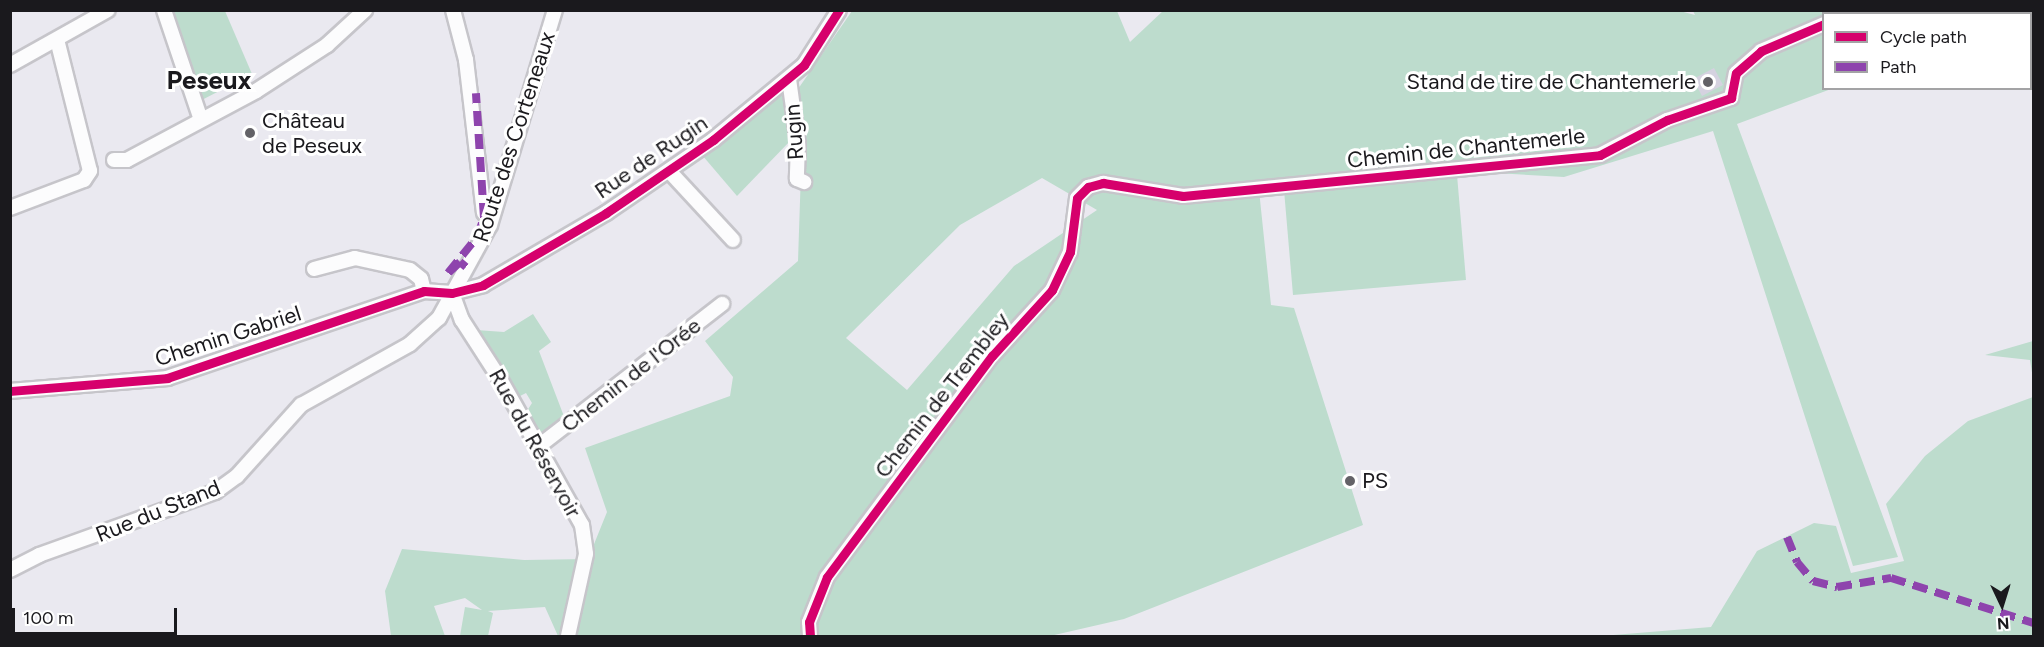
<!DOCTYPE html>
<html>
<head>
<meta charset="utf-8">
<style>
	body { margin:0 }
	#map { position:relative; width:2044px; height:647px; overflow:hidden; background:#eae9f0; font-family:Figtree,sans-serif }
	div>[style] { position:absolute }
	.green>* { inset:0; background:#bddccd }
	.building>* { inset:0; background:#d5d2e0 }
	.roads { filter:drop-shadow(2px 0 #c6c5ca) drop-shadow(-2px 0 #c6c5ca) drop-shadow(0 2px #c6c5ca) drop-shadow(0 -2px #c6c5ca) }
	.minor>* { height:14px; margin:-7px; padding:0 7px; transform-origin:7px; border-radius:7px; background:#fcfcfd }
	.quiet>* { height:8px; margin-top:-4px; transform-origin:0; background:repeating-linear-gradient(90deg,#8e44ad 0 15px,transparent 0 23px) }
	.cycleway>* { height:9px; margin:-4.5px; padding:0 4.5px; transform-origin:4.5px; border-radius:4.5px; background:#d6006c }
	.dots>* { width:16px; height:16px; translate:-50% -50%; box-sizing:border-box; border:3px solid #fff; border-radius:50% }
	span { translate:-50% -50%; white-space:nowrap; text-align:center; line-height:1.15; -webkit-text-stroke:6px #fff; paint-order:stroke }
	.poi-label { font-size:22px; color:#1a191d }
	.right { translate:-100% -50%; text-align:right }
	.left { translate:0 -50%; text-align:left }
	.street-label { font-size:22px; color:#1a191d }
	.quarter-label { font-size:26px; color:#1a191d; font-weight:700 }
	.frame { position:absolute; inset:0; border:12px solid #1a191d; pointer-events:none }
	.legend { position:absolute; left:1822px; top:12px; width:210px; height:78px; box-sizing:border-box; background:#fff; border:2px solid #a3a3a5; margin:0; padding:8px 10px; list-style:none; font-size:18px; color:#1a191d }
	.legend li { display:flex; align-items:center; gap:12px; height:30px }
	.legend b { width:30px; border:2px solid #a3a3a5 }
	.north { position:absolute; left:1972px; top:575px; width:60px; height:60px; -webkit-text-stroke:4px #fff; paint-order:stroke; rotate:176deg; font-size:16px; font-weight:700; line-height:24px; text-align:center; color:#1a191d }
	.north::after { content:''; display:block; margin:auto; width:21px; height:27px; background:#1a191d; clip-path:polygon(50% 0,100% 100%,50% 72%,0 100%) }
	.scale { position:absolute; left:12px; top:608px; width:165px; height:27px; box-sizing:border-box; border:3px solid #1a191d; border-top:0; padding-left:8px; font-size:18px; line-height:21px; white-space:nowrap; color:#1a191d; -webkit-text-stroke:4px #fff; paint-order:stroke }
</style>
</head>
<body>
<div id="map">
	<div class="green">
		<i style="clip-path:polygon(172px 10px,225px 11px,252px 74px,198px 102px)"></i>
		<i style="clip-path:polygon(evenodd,1164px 10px,1676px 10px,1695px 15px,1693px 11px,1880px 11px,1824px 14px,1824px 88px,1831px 89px,1737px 124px,1898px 557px,1853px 566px,1713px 131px,1564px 177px,1457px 171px,1259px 190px,1271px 305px,1294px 308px,1363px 525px,1124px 619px,1050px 636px,558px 636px,545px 607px,488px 611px,493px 613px,488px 636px,460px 636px,465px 607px,482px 610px,465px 598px,434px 606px,445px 636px,391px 636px,385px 591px,402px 549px,524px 560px,588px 559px,607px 512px,585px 448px,730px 396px,733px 377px,705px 341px,798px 261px,802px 141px,798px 89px,852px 11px,1117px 11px,1130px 42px,1164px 10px,1042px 178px,1097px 210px,1014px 266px,907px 390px,846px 338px,960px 225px,1042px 178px)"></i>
		<i style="clip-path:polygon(781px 93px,794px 137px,737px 196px,702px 155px)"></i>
		<i style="clip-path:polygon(1457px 175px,1466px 280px,1293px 295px,1284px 190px)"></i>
		<i style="clip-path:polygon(533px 314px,551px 342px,539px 351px,565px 419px,542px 435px,525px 414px,532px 403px,526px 393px,516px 398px,476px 330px,504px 332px)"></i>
		<i style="clip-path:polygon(2033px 341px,2033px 379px,2030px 360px,1985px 355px)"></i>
		<i style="clip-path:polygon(2033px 397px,2033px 636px,1601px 636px,1711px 627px,1757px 551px,1814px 523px,1836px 526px,1851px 573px,1904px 561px,1886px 504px,1925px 456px,1968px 421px)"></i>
	</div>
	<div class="building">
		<i style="clip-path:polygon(1714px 68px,1723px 85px,1702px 96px,1693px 79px)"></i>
	</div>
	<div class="roads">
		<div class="minor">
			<i style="left:164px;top:10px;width:113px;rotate:71.4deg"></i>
			<i style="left:453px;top:10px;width:52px;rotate:75.4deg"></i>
			<i style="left:466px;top:60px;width:154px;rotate:83.3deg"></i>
			<i style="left:1860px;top:14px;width:12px;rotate:-20deg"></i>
			<i style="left:10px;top:65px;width:112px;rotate:-29.3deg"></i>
			<i style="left:789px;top:79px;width:66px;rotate:82.1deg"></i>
			<i style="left:798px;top:144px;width:35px;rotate:92deg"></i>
			<i style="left:797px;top:179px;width:8px;rotate:23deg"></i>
			<i style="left:114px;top:160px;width:13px"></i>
			<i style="left:127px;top:160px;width:146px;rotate:-28.1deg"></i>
			<i style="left:256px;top:91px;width:85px;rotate:-32.9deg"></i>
			<i style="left:327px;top:45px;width:52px;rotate:-42.6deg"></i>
			<i style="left:669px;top:171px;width:94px;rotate:47.2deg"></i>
			<i style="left:10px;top:208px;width:79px;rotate:-20.7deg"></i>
			<i style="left:84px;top:180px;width:11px;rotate:-56deg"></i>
			<i style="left:90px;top:171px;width:135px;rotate:-104.1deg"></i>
			<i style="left:314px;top:269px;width:42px;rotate:-15deg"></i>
			<i style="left:355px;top:258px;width:56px;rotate:12.3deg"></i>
			<i style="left:410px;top:270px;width:14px;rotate:39deg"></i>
			<i style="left:421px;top:279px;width:12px;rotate:76deg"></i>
			<i style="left:452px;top:293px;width:29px;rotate:70deg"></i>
			<i style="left:462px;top:320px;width:70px;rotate:57.2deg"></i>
			<i style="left:500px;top:379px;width:167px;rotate:60.7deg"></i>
			<i style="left:582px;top:525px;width:29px;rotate:82deg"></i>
			<i style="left:586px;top:554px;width:84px;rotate:102.4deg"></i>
			<i style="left:10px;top:391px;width:158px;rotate:-4.7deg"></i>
			<i style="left:167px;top:378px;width:271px;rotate:-18.7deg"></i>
			<i style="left:424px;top:291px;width:28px;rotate:4deg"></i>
			<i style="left:452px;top:293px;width:32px;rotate:-14deg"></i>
			<i style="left:483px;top:285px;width:143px;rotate:-30.3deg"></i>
			<i style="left:606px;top:213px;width:130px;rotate:-34.3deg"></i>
			<i style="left:713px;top:140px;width:118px;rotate:-39.5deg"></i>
			<i style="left:804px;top:65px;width:65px;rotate:-57.5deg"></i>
			<i style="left:539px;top:446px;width:232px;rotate:-37.8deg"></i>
			<i style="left:10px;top:570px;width:33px;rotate:-27deg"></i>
			<i style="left:39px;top:555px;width:187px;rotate:-19.7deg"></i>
			<i style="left:215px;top:492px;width:27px;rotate:-36deg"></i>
			<i style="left:237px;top:476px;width:96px;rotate:-48deg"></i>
			<i style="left:301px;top:405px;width:125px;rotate:-29.2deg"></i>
			<i style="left:410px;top:344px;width:39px;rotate:-42deg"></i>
			<i style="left:439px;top:318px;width:106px;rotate:-61.3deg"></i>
			<i style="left:490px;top:225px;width:225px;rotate:-73.2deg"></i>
			<i style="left:810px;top:636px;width:14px;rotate:-94deg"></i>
			<i style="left:809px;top:622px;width:48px;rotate:-68.2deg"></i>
			<i style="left:827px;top:577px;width:276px;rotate:-53.3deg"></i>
			<i style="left:992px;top:356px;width:89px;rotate:-47.7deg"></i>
			<i style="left:1052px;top:290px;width:42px;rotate:-64.7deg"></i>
			<i style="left:1070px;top:252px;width:54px;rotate:-82.6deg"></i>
			<i style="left:1077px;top:198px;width:16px;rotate:-45deg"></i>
			<i style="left:1088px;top:187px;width:16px;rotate:-15deg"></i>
			<i style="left:1103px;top:183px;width:81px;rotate:9.2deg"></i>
			<i style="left:1183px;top:196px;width:419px;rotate:-5.6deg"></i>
			<i style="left:1600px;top:155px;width:76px;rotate:-27.6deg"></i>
			<i style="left:1667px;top:120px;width:68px;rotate:-19deg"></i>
			<i style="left:1731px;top:98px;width:25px;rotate:-79deg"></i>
			<i style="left:1736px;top:73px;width:33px;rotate:-41deg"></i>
			<i style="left:1761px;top:51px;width:69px;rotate:-23.2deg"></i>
		</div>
	</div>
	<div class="quiet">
		<i style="left:466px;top:267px;width:8px;rotate:-140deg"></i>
		<i style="left:460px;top:262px;width:16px;rotate:137deg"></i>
		<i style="left:448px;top:273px;width:46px;rotate:-51.1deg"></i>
		<i style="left:477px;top:237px;width:20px;rotate:-70deg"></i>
		<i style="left:484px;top:218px;width:125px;rotate:-93.7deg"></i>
		<i style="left:1787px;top:537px;width:27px;rotate:68deg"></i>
		<i style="left:1797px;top:562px;width:25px;rotate:50deg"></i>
		<i style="left:1813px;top:581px;width:25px;rotate:14deg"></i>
		<i style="left:1837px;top:587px;width:55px;rotate:-9.5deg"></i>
		<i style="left:1891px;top:578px;width:150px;rotate:17.5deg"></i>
	</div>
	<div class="cycleway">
		<i style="left:10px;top:391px;width:158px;rotate:-4.7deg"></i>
		<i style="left:167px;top:378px;width:271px;rotate:-18.7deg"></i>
		<i style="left:424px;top:291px;width:28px;rotate:4deg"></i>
		<i style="left:452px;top:293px;width:32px;rotate:-14deg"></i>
		<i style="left:483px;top:285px;width:143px;rotate:-30.3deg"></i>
		<i style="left:606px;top:213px;width:130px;rotate:-34.3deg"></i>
		<i style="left:713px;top:140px;width:118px;rotate:-39.5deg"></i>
		<i style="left:804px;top:65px;width:65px;rotate:-57.5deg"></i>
		<i style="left:810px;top:636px;width:14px;rotate:-94deg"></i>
		<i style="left:809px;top:622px;width:48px;rotate:-68.2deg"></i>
		<i style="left:827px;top:577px;width:276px;rotate:-53.3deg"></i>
		<i style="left:992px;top:356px;width:89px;rotate:-47.7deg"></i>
		<i style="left:1052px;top:290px;width:42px;rotate:-64.7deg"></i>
		<i style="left:1070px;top:252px;width:54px;rotate:-82.6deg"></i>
		<i style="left:1077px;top:198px;width:16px;rotate:-45deg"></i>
		<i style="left:1088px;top:187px;width:16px;rotate:-15deg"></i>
		<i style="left:1103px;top:183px;width:81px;rotate:9.2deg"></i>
		<i style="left:1183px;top:196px;width:419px;rotate:-5.6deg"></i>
		<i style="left:1600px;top:155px;width:76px;rotate:-27.6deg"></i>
		<i style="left:1667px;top:120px;width:68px;rotate:-19deg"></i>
		<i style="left:1731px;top:98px;width:25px;rotate:-79deg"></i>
		<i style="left:1736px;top:73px;width:33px;rotate:-41deg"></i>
		<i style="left:1761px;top:51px;width:69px;rotate:-23.2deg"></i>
	</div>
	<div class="dots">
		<i style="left:1708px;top:82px;background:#636267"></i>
		<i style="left:250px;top:133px;background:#636267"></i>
		<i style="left:1350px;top:481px;background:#636267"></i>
	</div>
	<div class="poi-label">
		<span class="right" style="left:1696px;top:82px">Stand de tire de Chantemerle</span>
		<span class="left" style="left:262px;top:133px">Château<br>de Peseux</span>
		<span class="left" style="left:1362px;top:481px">PS</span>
	</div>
	<div class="street-label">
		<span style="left:794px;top:132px;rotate:-94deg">Rugin</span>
		<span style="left:514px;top:137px;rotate:-72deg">Route des Corteneaux</span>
		<span style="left:1466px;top:148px;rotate:-6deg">Chemin de Chantemerle</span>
		<span style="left:651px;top:157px;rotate:-34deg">Rue de Rugin</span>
		<span style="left:228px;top:336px;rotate:-18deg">Chemin Gabriel</span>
		<span style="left:631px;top:375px;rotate:-38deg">Chemin de l'Orée</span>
		<span style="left:942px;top:395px;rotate:-52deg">Chemin de Trembley</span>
		<span style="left:535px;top:443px;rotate:61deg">Rue du Réservoir</span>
		<span style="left:158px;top:511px;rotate:-22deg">Rue du Stand</span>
	</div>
	<div class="quarter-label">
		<span style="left:209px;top:81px">Peseux</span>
	</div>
	<div class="frame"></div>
	<ul class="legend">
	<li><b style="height:8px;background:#d6006c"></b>Cycle path</li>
	<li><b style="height:8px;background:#8e44ad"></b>Path</li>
	</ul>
	<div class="north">N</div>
	<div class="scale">100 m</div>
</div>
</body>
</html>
